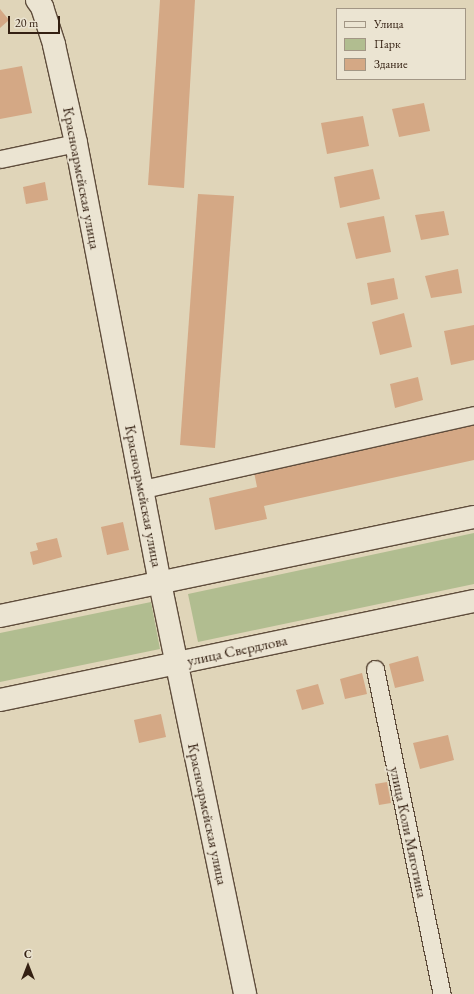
<!DOCTYPE html>
<html>
<head>
<meta charset="utf-8">
<style>
	body { margin:0 }
	#map { position:relative; width:474px; height:994px; overflow:hidden; background:#e0d5b9; font-family:"EB Garamond",serif }
	div>[style] { position:absolute }
	.green>* { inset:0; background:#b1bd90 }
	.building>* { inset:0; background:#d4a885 }
	.roads { filter:drop-shadow(1px 0 #5f4d3c) drop-shadow(-1px 0 #5f4d3c) drop-shadow(0 1px #5f4d3c) drop-shadow(0 -1px #5f4d3c) }
	.street>* { height:17px; margin:-8.5px; padding:0 8.5px; transform-origin:8.5px; border-radius:8.5px; background:#ebe4d2 }
	.secondary>* { height:22px; margin:-11px; padding:0 11px; transform-origin:11px; border-radius:11px; background:#ebe4d2 }
	span { translate:-50% -50%; white-space:nowrap; text-align:center; line-height:1.15; -webkit-text-stroke:3.5px #ebe4d2; paint-order:stroke }
	.street-label { font-size:15px; color:#342012 }
	.legend { position:absolute; left:336px; top:8px; width:130px; height:72px; box-sizing:border-box; background:#ebe4d2; border:1px solid #a29685; margin:0; padding:5px 7px; list-style:none; font-size:12px; color:#342012 }
	.legend li { display:flex; align-items:center; gap:8px; height:20px }
	.legend b { width:20px; border:1px solid #a29685 }
	.north { position:absolute; left:8px; top:946px; width:40px; height:40px; -webkit-text-stroke:3px #ebe4d2; paint-order:stroke; rotate:0deg; font-size:11px; font-weight:700; line-height:16px; text-align:center; color:#342012 }
	.north::after { content:''; display:block; margin:auto; width:14px; height:18px; background:#342012; clip-path:polygon(50% 0,100% 100%,50% 72%,0 100%) }
	.scale { position:absolute; left:8px; top:16px; width:52px; height:18px; box-sizing:border-box; border:2px solid #342012; border-top:0; padding-left:5px; font-size:12px; line-height:14px; white-space:nowrap; color:#342012; -webkit-text-stroke:3px #ebe4d2; paint-order:stroke }
</style>
</head>
<body>
<div id="map">
	<div class="green">
		<i style="clip-path:polygon(474px 533px,474px 584px,198px 642px,188px 594px)"></i>
		<i style="clip-path:polygon(151px 602px,160px 649px,0 682px,0 633px)"></i>
	</div>
	<div class="building">
		<i style="clip-path:polygon(160px 0,195px 0,184px 188px,148px 185px)"></i>
		<i style="clip-path:polygon(0 9px,9px 20px,0 28px)"></i>
		<i style="clip-path:polygon(22px 66px,32px 113px,0 119px,0 70px)"></i>
		<i style="clip-path:polygon(424px 103px,430px 131px,399px 137px,392px 109px)"></i>
		<i style="clip-path:polygon(363px 116px,369px 146px,327px 154px,321px 123px)"></i>
		<i style="clip-path:polygon(373px 169px,380px 199px,340px 208px,334px 177px)"></i>
		<i style="clip-path:polygon(45px 182px,48px 200px,26px 204px,23px 187px)"></i>
		<i style="clip-path:polygon(198px 194px,234px 196px,215px 448px,180px 445px)"></i>
		<i style="clip-path:polygon(444px 211px,449px 235px,421px 240px,415px 215px)"></i>
		<i style="clip-path:polygon(384px 216px,391px 252px,356px 259px,347px 223px)"></i>
		<i style="clip-path:polygon(458px 269px,462px 293px,431px 298px,425px 276px)"></i>
		<i style="clip-path:polygon(394px 278px,398px 299px,371px 305px,367px 283px)"></i>
		<i style="clip-path:polygon(404px 313px,412px 347px,380px 355px,372px 322px)"></i>
		<i style="clip-path:polygon(474px 325px,474px 360px,451px 365px,444px 331px)"></i>
		<i style="clip-path:polygon(418px 377px,423px 400px,395px 408px,390px 384px)"></i>
		<i style="clip-path:polygon(474px 424px,474px 460px,264px 506px,267px 519px,215px 530px,209px 498px,257px 487px,254px 472px)"></i>
		<i style="clip-path:polygon(123px 522px,129px 550px,107px 555px,101px 527px)"></i>
		<i style="clip-path:polygon(57px 538px,62px 557px,33px 565px,30px 552px,38px 550px,36px 543px)"></i>
		<i style="clip-path:polygon(418px 656px,424px 681px,395px 688px,389px 664px)"></i>
		<i style="clip-path:polygon(362px 673px,367px 694px,345px 699px,340px 679px)"></i>
		<i style="clip-path:polygon(318px 684px,324px 704px,302px 710px,296px 690px)"></i>
		<i style="clip-path:polygon(161px 714px,166px 737px,139px 743px,134px 720px)"></i>
		<i style="clip-path:polygon(448px 735px,454px 760px,420px 769px,413px 743px)"></i>
		<i style="clip-path:polygon(387px 782px,391px 803px,379px 805px,375px 784px)"></i>
	</div>
	<div class="roads">
		<div class="street">
			<i style="left:0;top:159px;width:78px;rotate:-11.9deg"></i>
			<i style="left:143px;top:489px;width:339px;rotate:-12.6deg"></i>
			<i style="left:375px;top:669px;width:332px;rotate:78.4deg"></i>
		</div>
		<div class="secondary">
			<i style="left:37px;top:0;width:9px;rotate:54deg"></i>
			<i style="left:42px;top:7px;width:40px;rotate:72deg"></i>
			<i style="left:54px;top:45px;width:100px;rotate:77.3deg"></i>
			<i style="left:76px;top:143px;width:448px;rotate:79.2deg"></i>
			<i style="left:160px;top:583px;width:420px;rotate:78.3deg"></i>
			<i style="left:0;top:616px;width:484px;rotate:-11.8deg"></i>
			<i style="left:0;top:700px;width:484px;rotate:-11.8deg"></i>
		</div>
	</div>
	<div class="street-label">
		<span style="left:82px;top:178px;rotate:79deg">Красноармейская улица</span>
		<span style="left:144px;top:496px;rotate:79deg">Красноармейская улица</span>
		<span style="left:237px;top:650px;rotate:-12deg">улица Свердлова</span>
		<span style="left:208px;top:814px;rotate:78deg">Красноармейская улица</span>
		<span style="left:409px;top:832px;rotate:78deg">улица Коли Мяготина</span>
	</div>
	<ul class="legend">
	<li><b style="height:5px;background:#ebe4d2"></b>Улица</li>
	<li><b style="height:11px;background:#b1bd90"></b>Парк</li>
	<li><b style="height:11px;background:#d4a885"></b>Здание</li>
	</ul>
	<div class="north">С</div>
	<div class="scale">20 m</div>
</div>
</body>
</html>
